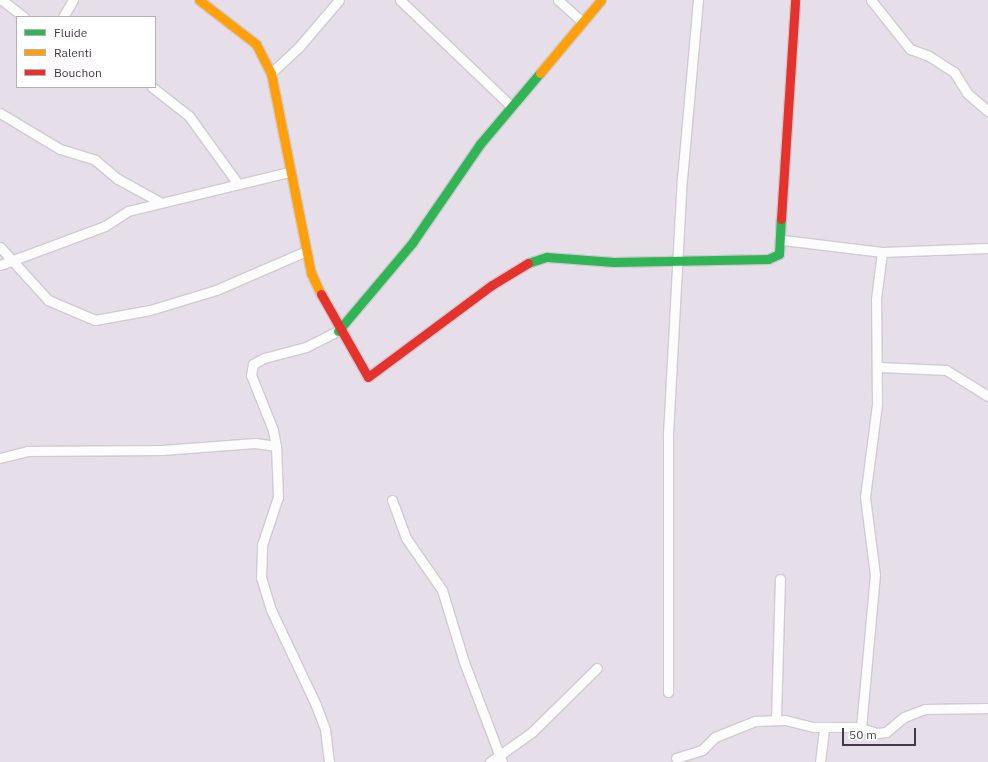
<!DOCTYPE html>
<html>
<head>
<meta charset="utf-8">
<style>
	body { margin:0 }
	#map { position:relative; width:988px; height:762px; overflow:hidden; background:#f1edf2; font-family:"IBM Plex Sans",sans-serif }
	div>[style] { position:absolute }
	.residential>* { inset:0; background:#e6dee8 }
	.roads { filter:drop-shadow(1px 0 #cfcbd0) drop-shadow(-1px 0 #cfcbd0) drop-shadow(0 1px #cfcbd0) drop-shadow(0 -1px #cfcbd0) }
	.street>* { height:9px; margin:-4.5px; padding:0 4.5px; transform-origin:4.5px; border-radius:4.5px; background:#fdfcfd }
	.fast>* { height:9px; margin:-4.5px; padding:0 4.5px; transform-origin:4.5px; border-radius:4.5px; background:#30b455 }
	.slow>* { height:9px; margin:-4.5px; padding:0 4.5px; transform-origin:4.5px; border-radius:4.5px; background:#ff9f0a }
	.jam>* { height:9px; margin:-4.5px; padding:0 4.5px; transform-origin:4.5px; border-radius:4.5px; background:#e5322d }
	span { translate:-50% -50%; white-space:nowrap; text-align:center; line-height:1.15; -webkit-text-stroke:3px #fff; paint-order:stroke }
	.legend { position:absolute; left:16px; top:16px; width:140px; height:72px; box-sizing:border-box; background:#fff; border:1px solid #b4b0b6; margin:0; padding:5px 7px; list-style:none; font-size:12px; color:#443948 }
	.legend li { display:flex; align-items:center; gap:8px; height:20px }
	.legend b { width:20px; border:1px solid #b4b0b6 }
	.scale { position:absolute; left:842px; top:728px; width:74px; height:18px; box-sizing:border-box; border:2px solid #443948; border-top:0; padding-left:5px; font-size:12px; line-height:14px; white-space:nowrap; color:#443948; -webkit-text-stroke:3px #fff; paint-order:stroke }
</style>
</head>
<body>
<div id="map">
	<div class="residential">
		<i style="clip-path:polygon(evenodd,0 0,988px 0,988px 762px,0 762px,0 0,17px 17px,155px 17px,155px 87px,17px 87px,17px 17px)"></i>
	</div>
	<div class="roads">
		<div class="street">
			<i style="left:2px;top:0;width:28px;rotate:38deg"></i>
			<i style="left:400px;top:0;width:152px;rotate:43.7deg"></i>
			<i style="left:558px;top:0;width:31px;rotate:42deg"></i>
			<i style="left:871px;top:0;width:63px;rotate:51.5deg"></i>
			<i style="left:910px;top:49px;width:20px;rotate:20deg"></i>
			<i style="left:929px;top:56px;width:30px;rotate:33deg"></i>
			<i style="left:954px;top:72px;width:25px;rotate:58deg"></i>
			<i style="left:967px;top:93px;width:28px;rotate:41deg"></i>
			<i style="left:63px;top:17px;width:20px;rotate:-60deg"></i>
			<i style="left:271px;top:73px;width:37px;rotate:-43deg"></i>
			<i style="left:298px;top:48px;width:63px;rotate:-49.5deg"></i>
			<i style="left:152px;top:87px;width:47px;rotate:38.1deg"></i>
			<i style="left:189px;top:116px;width:84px;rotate:54.2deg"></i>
			<i style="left:0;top:113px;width:70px;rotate:31deg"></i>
			<i style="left:60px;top:149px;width:37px;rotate:17deg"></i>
			<i style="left:95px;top:160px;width:30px;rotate:40deg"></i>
			<i style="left:118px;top:179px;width:46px;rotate:28.8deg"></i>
			<i style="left:783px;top:240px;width:100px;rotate:6.9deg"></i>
			<i style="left:882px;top:252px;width:106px;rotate:-2.2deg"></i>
			<i style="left:0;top:247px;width:72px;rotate:47.8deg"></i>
			<i style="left:48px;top:300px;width:51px;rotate:23.1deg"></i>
			<i style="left:95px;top:320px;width:56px;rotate:-10.3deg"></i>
			<i style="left:150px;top:310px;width:69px;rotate:-16.9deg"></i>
			<i style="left:216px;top:290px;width:96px;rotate:-23.4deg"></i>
			<i style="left:0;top:265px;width:112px;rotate:-20.4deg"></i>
			<i style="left:105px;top:226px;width:27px;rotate:-33deg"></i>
			<i style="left:128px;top:211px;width:166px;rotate:-13.6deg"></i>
			<i style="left:879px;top:367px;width:67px;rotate:2.6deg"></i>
			<i style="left:946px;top:370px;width:49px;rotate:31.8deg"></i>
			<i style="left:0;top:458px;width:29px;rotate:-14deg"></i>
			<i style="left:28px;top:451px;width:134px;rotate:-0.4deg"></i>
			<i style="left:162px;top:450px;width:93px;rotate:-4.3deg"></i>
			<i style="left:255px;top:443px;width:21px;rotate:8deg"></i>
			<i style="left:392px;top:500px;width:40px;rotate:69.8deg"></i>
			<i style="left:406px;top:538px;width:63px;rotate:55.3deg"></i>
			<i style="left:442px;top:590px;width:75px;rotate:73deg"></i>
			<i style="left:464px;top:662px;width:107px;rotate:69.2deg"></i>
			<i style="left:668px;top:692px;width:258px;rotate:-90deg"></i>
			<i style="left:668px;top:434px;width:255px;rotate:-86.9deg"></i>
			<i style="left:682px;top:179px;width:180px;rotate:-84.9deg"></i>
			<i style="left:776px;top:720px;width:141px;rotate:-88.4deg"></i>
			<i style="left:861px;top:728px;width:154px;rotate:-84.8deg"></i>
			<i style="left:875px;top:575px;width:79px;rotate:-97.3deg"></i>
			<i style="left:865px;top:497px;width:94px;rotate:-82.6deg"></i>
			<i style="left:877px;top:404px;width:105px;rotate:-90.5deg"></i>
			<i style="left:876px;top:299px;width:47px;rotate:-82.7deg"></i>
			<i style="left:676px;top:758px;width:27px;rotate:-17deg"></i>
			<i style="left:702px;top:750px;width:18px;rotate:-45deg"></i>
			<i style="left:715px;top:737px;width:43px;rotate:-21.8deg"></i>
			<i style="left:755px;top:721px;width:30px;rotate:-2deg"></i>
			<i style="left:785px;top:720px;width:30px;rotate:14deg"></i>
			<i style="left:814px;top:727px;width:43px"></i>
			<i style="left:857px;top:727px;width:21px;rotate:17deg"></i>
			<i style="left:877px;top:733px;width:9px;rotate:-6deg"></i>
			<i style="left:886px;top:732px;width:23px;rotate:-40deg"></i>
			<i style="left:904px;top:717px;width:22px;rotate:-21deg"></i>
			<i style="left:925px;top:709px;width:63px;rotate:-0.9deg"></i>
			<i style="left:329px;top:762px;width:33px;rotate:-97deg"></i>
			<i style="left:325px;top:729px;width:26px;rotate:-111deg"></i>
			<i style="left:316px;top:705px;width:105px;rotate:-115.3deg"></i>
			<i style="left:271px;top:610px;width:34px;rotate:-107deg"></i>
			<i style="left:261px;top:578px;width:33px;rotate:-88deg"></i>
			<i style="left:262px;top:545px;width:51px;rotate:-71.6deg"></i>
			<i style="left:278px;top:497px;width:51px;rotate:-92.2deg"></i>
			<i style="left:276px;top:446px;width:16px;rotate:-101deg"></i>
			<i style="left:273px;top:430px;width:59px;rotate:-111.8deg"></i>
			<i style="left:251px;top:375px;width:11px;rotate:-80deg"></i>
			<i style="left:253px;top:364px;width:13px;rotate:-29deg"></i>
			<i style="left:264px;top:358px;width:43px;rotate:-14.7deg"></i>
			<i style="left:306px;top:347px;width:36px;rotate:-27deg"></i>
			<i style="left:490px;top:762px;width:52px;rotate:-35.5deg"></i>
			<i style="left:532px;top:732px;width:91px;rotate:-44.6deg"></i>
			<i style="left:820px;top:762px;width:35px;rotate:-83deg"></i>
		</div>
		<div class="fast">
			<i style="left:528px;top:263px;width:20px;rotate:-18deg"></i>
			<i style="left:547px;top:257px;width:67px;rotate:4.3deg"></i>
			<i style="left:614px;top:262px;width:154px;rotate:-1.1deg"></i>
			<i style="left:768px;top:259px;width:12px;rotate:-24deg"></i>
			<i style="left:779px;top:254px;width:35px;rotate:-87deg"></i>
			<i style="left:338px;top:331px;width:115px;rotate:-49.9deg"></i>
			<i style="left:412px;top:243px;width:120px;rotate:-55.5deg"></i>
			<i style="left:480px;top:144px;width:93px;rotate:-49.8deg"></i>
		</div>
		<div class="slow">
			<i style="left:199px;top:0;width:72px;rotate:37.7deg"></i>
			<i style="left:256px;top:44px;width:33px;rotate:63deg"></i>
			<i style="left:271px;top:73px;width:204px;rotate:78.7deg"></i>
			<i style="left:311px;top:273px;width:23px;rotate:65deg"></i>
			<i style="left:540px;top:73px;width:95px;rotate:-50.1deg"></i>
		</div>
		<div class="jam">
			<i style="left:781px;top:219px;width:219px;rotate:-86.3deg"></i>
			<i style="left:321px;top:294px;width:95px;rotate:60.5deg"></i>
			<i style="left:368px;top:377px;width:154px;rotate:-36.6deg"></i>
			<i style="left:492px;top:285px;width:42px;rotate:-31.4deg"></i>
		</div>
	</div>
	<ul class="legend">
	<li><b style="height:5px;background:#30b455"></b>Fluide</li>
	<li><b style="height:5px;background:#ff9f0a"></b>Ralenti</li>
	<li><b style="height:5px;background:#e5322d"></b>Bouchon</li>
	</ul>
	<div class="scale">50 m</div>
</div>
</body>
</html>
